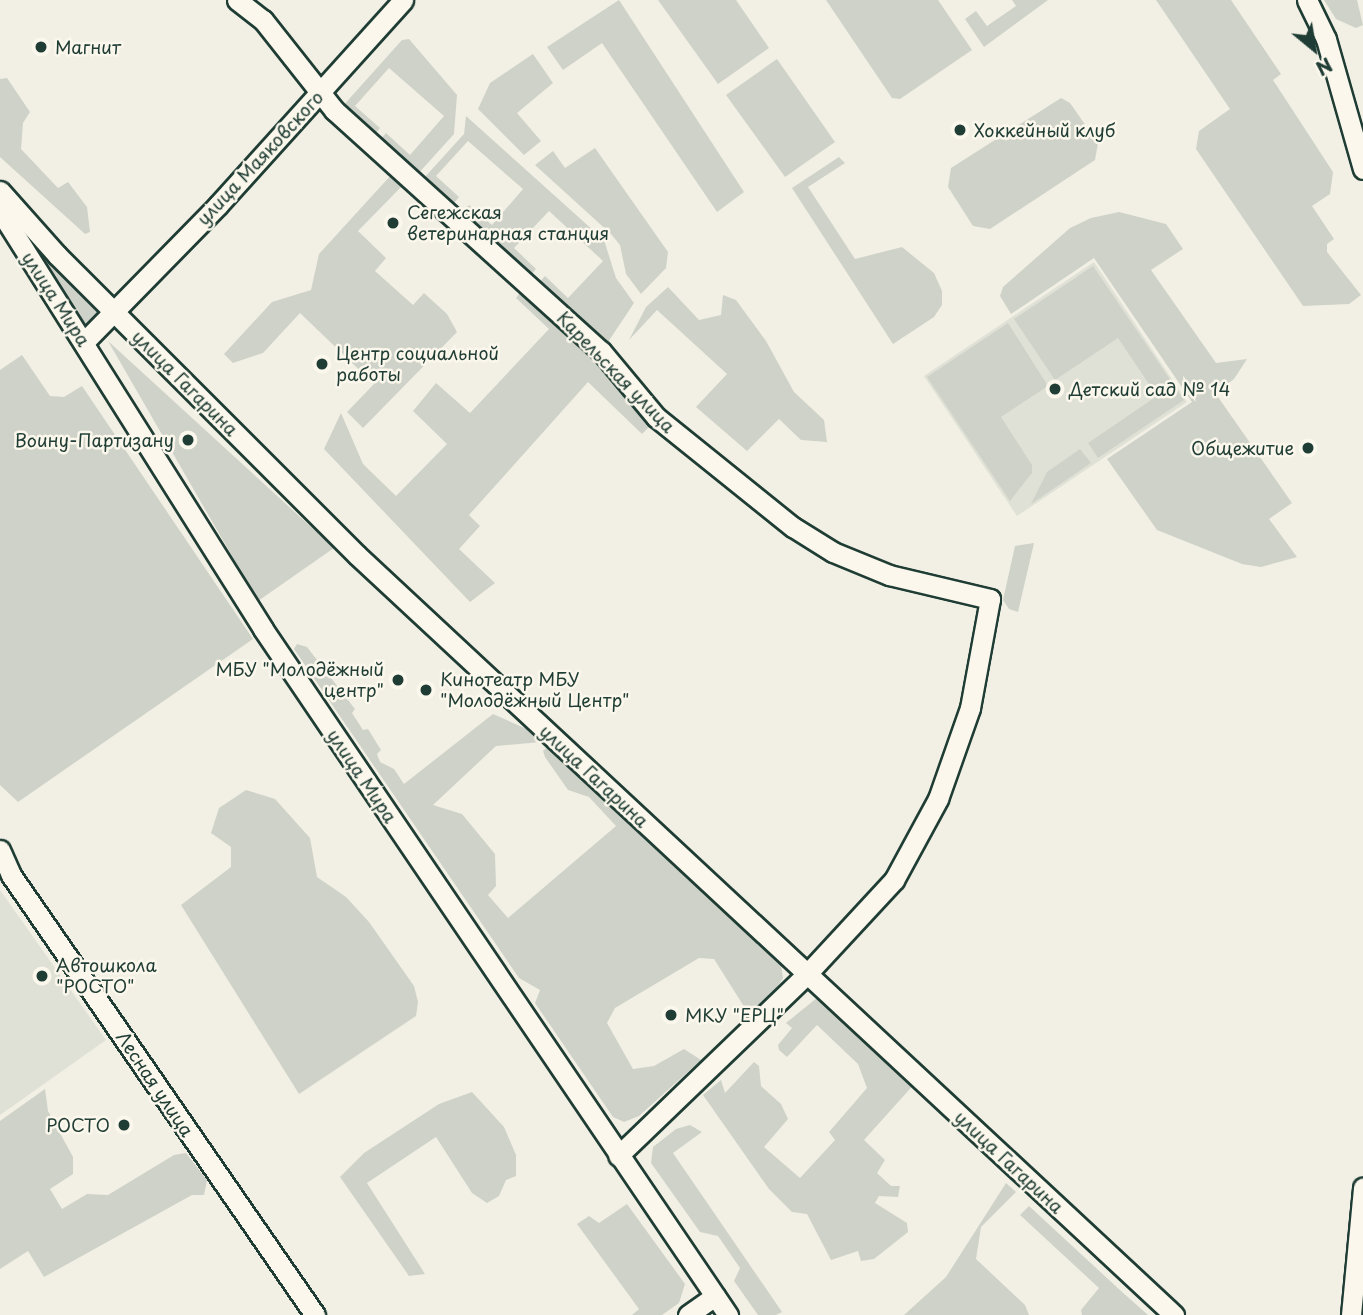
<!DOCTYPE html>
<html>
<head>
<meta charset="utf-8">
<style>
	body { margin:0 }
	#map { position:relative; width:1363px; height:1315px; overflow:hidden; background:#f2f0e5; font-family:"Playpen Sans",sans-serif }
	div>[style] { position:absolute }
	.built>* { inset:0; background:#e0e1d6 }
	.green>* { inset:0; background:#cfd2c8 }
	.roads { filter:drop-shadow(2px 0 #1f3d34) drop-shadow(-2px 0 #1f3d34) drop-shadow(0 2px #1f3d34) drop-shadow(0 -2px #1f3d34) }
	.minor>* { height:19px; margin:-9.5px; padding:0 9.5px; transform-origin:9.5px; border-radius:9.5px; background:#fbf7ec }
	.dots>* { width:19px; height:19px; translate:-50% -50%; box-sizing:border-box; border:4px solid #fbf7ec; border-radius:50% }
	span { translate:-50% -50%; white-space:nowrap; text-align:center; line-height:1.15; -webkit-text-stroke:5px #fbf7ec; paint-order:stroke }
	.poi-label { font-size:18px; color:#1f3d34 }
	.left { translate:0 -50%; text-align:left }
	.right { translate:-100% -50%; text-align:right }
	.street-label { font-size:18px; color:#1f3d34 }
	.north { position:absolute; left:1279px; top:14px; width:70px; height:70px; -webkit-text-stroke:5px #fbf7ec; paint-order:stroke; rotate:150deg; font-size:19px; font-weight:700; line-height:28px; text-align:center; color:#1f3d34 }
	.north::after { content:''; display:block; margin:auto; width:24px; height:32px; background:#1f3d34; clip-path:polygon(50% 0,100% 100%,50% 72%,0 100%) }
</style>
</head>
<body>
<div id="map">
	<div class="built">
		<i style="clip-path:polygon(1094px 262px,1187px 402px,1017px 516px,924px 376px)"></i>
		<i style="clip-path:polygon(0 890px,106px 1040px,0 1115px)"></i>
	</div>
	<div class="green">
		<i style="clip-path:polygon(619px 0,744px 192px,717px 212px,602px 43px,563px 70px,547px 47px)"></i>
		<i style="clip-path:polygon(658px 0,736px 0,769px 48px,718px 84px)"></i>
		<i style="clip-path:polygon(826px 0,938px 0,972px 50px,900px 99px,892px 98px)"></i>
		<i style="clip-path:polygon(1012px 0,1048px 0,984px 47px,965px 19px,976px 11px,987px 26px,1016px 6px)"></i>
		<i style="clip-path:polygon(1156px 0,1231px 0,1281px 74px,1273px 80px,1333px 172px,1330px 194px,1312px 206px,1334px 239px,1327px 244px,1327px 252px,1361px 295px,1349px 304px,1303px 306px,1196px 149px,1199px 131px,1230px 109px)"></i>
		<i style="clip-path:polygon(1324px 0,1357px 0,1363px 25px,1356px 28px,1336px 19px)"></i>
		<i style="clip-path:polygon(409px 39px,457px 95px,454px 134px,416px 176px,379px 141px,386px 133px,410px 155px,444px 116px,389px 68px,355px 106px,380px 128px,373px 137px,341px 108px,402px 40px)"></i>
		<i style="clip-path:polygon(533px 54px,553px 83px,517px 113px,541px 141px,524px 155px,478px 109px,490px 83px)"></i>
		<i style="clip-path:polygon(777px 59px,835px 142px,785px 177px,726px 95px)"></i>
		<i style="clip-path:polygon(7px 78px,30px 112px,23px 123px,21px 149px,58px 188px,68px 182px,87px 207px,90px 232px,85px 234px,0 157px,0 79px)"></i>
		<i style="clip-path:polygon(1061px 98px,1070px 103px,1098px 143px,1095px 160px,990px 229px,973px 226px,948px 187px,951px 168px)"></i>
		<i style="clip-path:polygon(466px 116px,604px 240px,616px 278px,634px 303px,608px 342px,539px 283px,545px 276px,568px 298px,603px 261px,549px 211px,514px 248px,536px 269px,530px 276px,460px 215px,469px 205px,492px 225px,523px 189px,468px 141px,436px 176px,459px 197px,451px 207px,423px 179px,464px 134px)"></i>
		<i style="clip-path:polygon(595px 148px,668px 252px,666px 268px,641px 294px,626px 274px,620px 245px,611px 234px,535px 165px,553px 151px,565px 168px)"></i>
		<i style="clip-path:polygon(839px 157px,845px 163px,808px 187px,855px 259px,902px 247px,934px 273px,942px 291px,942px 305px,934px 317px,893px 344px,792px 188px)"></i>
		<i style="clip-path:polygon(392px 174px,404px 184px,358px 231px,386px 258px,375px 271px,413px 305px,424px 293px,447px 314px,457px 332px,363px 428px,347px 412px,374px 384px,300px 313px,263px 353px,233px 363px,224px 354px,272px 302px,311px 290px,319px 254px)"></i>
		<i style="clip-path:polygon(1119px 212px,1166px 224px,1183px 249px,1151px 270px,1216px 363px,1247px 359px,1234px 379px,1217px 392px,1218px 397px,1292px 503px,1269px 519px,1297px 557px,1261px 567px,1242px 564px,1157px 530px,1107px 459px,1192px 402px,1094px 258px,1011px 314px,1000px 296px,1003px 287px,1070px 228px,1091px 218px)"></i>
		<i style="clip-path:polygon(15px 226px,109px 310px,85px 331px)"></i>
		<i style="clip-path:polygon(1093px 266px,1184px 400px,1098px 458px,1088px 443px,1157px 396px,1118px 338px,1055px 380px,1014px 319px)"></i>
		<i style="clip-path:polygon(668px 287px,699px 320px,721px 315px,723px 295px,736px 300px,766px 341px,794px 392px,824px 420px,827px 442px,801px 440px,779px 419px,747px 451px,696px 407px,727px 374px,657px 310px,629px 340px,646px 307px)"></i>
		<i style="clip-path:polygon(522px 290px,665px 411px,642px 434px,588px 382px,469px 515px,480px 526px,459px 549px,495px 583px,470px 602px,324px 449px,341px 413px,363px 464px,396px 496px,447px 444px,413px 411px,436px 383px,470px 413px,549px 329px,516px 298px)"></i>
		<i style="clip-path:polygon(1008px 323px,1048px 386px,1001px 417px,1032px 465px,1032px 473px,1010px 501px,927px 377px)"></i>
		<i style="clip-path:polygon(108px 341px,334px 548px,258px 601px)"></i>
		<i style="clip-path:polygon(22px 355px,50px 396px,64px 397px,82px 386px,253px 639px,18px 802px,0 785px,0 370px)"></i>
		<i style="clip-path:polygon(1080px 449px,1091px 463px,1031px 504px,1047px 472px)"></i>
		<i style="clip-path:polygon(1034px 543px,1018px 612px,1009px 609px,1003px 600px,1015px 546px)"></i>
		<i style="clip-path:polygon(297px 644px,307px 647px,355px 709px,352px 713px,363px 730px,368px 729px,381px 750px,377px 754px,380px 762px,394px 769px,404px 784px,493px 714px,545px 737px,541px 742px,496px 746px,433px 805px,462px 814px,495px 854px,496px 886px,488px 895px,508px 918px,616px 826px,589px 797px,568px 790px,545px 757px,543px 751px,551px 744px,780px 958px,783px 978px,774px 992px,750px 1016px,714px 959px,699px 958px,615px 1008px,607px 1023px,633px 1069px,654px 1066px,684px 1049px,701px 1060px,639px 1116px,624px 1122px,613px 1117px,535px 1003px,540px 990px,519px 978px,294px 649px)"></i>
		<i style="clip-path:polygon(246px 790px,275px 799px,310px 838px,317px 877px,346px 897px,369px 922px,414px 986px,418px 1002px,416px 1016px,299px 1094px,181px 905px,231px 867px,231px 847px,211px 833px,219px 808px)"></i>
		<i style="clip-path:polygon(818px 997px,828px 999px,917px 1081px,864px 1140px,885px 1160px,877px 1173px,891px 1186px,900px 1186px,898px 1197px,879px 1196px,875px 1203px,907px 1223px,908px 1232px,874px 1259px,861px 1261px,858px 1251px,831px 1260px,807px 1214px,792px 1212px,769px 1189px,703px 1095px,721px 1080px,725px 1093px,754px 1062px,759px 1066px,761px 1086px,781px 1104px,788px 1119px,764px 1147px,800px 1178px,835px 1140px,829px 1132px,867px 1088px,858px 1064px,817px 1025px,787px 1057px,779px 1050px,778px 1045px,792px 1028px,786px 1023px)"></i>
		<i style="clip-path:polygon(45px 1089px,48px 1111px,73px 1157px,73px 1174px,50px 1189px,62px 1209px,87px 1194px,108px 1195px,174px 1155px,186px 1153px,207px 1180px,204px 1195px,192px 1195px,44px 1277px,28px 1251px,0 1269px,0 1121px)"></i>
		<i style="clip-path:polygon(472px 1092px,504px 1127px,516px 1155px,516px 1176px,506px 1180px,499px 1196px,487px 1203px,472px 1193px,436px 1137px,367px 1183px,425px 1274px,409px 1276px,340px 1177px,364px 1153px,439px 1104px)"></i>
		<i style="clip-path:polygon(690px 1125px,702px 1132px,673px 1153px,782px 1312px,776px 1315px,758px 1315px,734px 1281px,740px 1268px,718px 1236px,700px 1232px,651px 1163px,653px 1147px,676px 1129px)"></i>
		<i style="clip-path:polygon(1006px 1183px,1016px 1192px,981px 1227px,976px 1259px,1025px 1305px,1029px 1315px,904px 1315px,946px 1277px)"></i>
		<i style="clip-path:polygon(627px 1204px,685px 1284px,679px 1303px,662px 1315px,632px 1315px,639px 1309px,577px 1224px,589px 1216px,599px 1223px)"></i>
		<i style="clip-path:polygon(1029px 1206px,1121px 1291px,1148px 1315px,1082px 1315px,1081px 1310px,1099px 1288px,1020px 1215px)"></i>
	</div>
	<div class="roads">
		<div class="minor">
			<i style="left:237px;top:0;width:33px;rotate:38deg"></i>
			<i style="left:263px;top:20px;width:115px;rotate:51.7deg"></i>
			<i style="left:334px;top:110px;width:360px;rotate:42.1deg"></i>
			<i style="left:601px;top:351px;width:86px;rotate:50.2deg"></i>
			<i style="left:656px;top:417px;width:176px;rotate:38.8deg"></i>
			<i style="left:793px;top:527px;width:47px;rotate:32deg"></i>
			<i style="left:833px;top:552px;width:61px;rotate:22.3deg"></i>
			<i style="left:889px;top:575px;width:104px;rotate:13.4deg"></i>
			<i style="left:990px;top:599px;width:111px;rotate:100.4deg"></i>
			<i style="left:970px;top:708px;width:96px;rotate:109.4deg"></i>
			<i style="left:938px;top:799px;width:92px;rotate:118.5deg"></i>
			<i style="left:894px;top:880px;width:128px;rotate:132.8deg"></i>
			<i style="left:807px;top:974px;width:262px;rotate:136.1deg"></i>
			<i style="left:1307px;top:0;width:43px;rotate:64deg"></i>
			<i style="left:1326px;top:39px;width:135px;rotate:74.1deg"></i>
			<i style="left:0;top:191px;width:86px;rotate:48.3deg"></i>
			<i style="left:57px;top:255px;width:424px;rotate:45deg"></i>
			<i style="left:357px;top:555px;width:1116px;rotate:42.93deg"></i>
			<i style="left:0;top:211px;width:494px;rotate:57.8deg"></i>
			<i style="left:263px;top:629px;width:829px;rotate:55.87deg"></i>
			<i style="left:84px;top:342px;width:192px;rotate:-45.6deg"></i>
			<i style="left:218px;top:205px;width:276px;rotate:-47.9deg"></i>
			<i style="left:0;top:850px;width:27px;rotate:66deg"></i>
			<i style="left:11px;top:875px;width:535px;rotate:55.36deg"></i>
			<i style="left:688px;top:1315px;width:33px;rotate:-35deg"></i>
			<i style="left:1351px;top:1315px;width:128px;rotate:-84.6deg"></i>
		</div>
	</div>
	<div class="dots">
		<i style="left:41px;top:47px;background:#1f3d34"></i>
		<i style="left:960px;top:130px;background:#1f3d34"></i>
		<i style="left:393px;top:223px;background:#1f3d34"></i>
		<i style="left:322px;top:364px;background:#1f3d34"></i>
		<i style="left:1055px;top:389px;background:#1f3d34"></i>
		<i style="left:188px;top:440px;background:#1f3d34"></i>
		<i style="left:1308px;top:448px;background:#1f3d34"></i>
		<i style="left:398px;top:680px;background:#1f3d34"></i>
		<i style="left:426px;top:690px;background:#1f3d34"></i>
		<i style="left:42px;top:976px;background:#1f3d34"></i>
		<i style="left:671px;top:1015px;background:#1f3d34"></i>
		<i style="left:124px;top:1125px;background:#1f3d34"></i>
	</div>
	<div class="poi-label">
		<span class="left" style="left:55px;top:47px">Магнит</span>
		<span class="left" style="left:974px;top:130px">Хоккейный клуб</span>
		<span class="left" style="left:407px;top:223px">Сегежская<br>ветеринарная станция</span>
		<span class="left" style="left:336px;top:364px">Центр социальной<br>работы</span>
		<span class="left" style="left:1069px;top:389px">Детский сад № 14</span>
		<span class="right" style="left:174px;top:440px">Воину-Партизану</span>
		<span class="right" style="left:1294px;top:448px">Общежитие</span>
		<span class="right" style="left:384px;top:680px">МБУ "Молодёжный<br>центр"</span>
		<span class="left" style="left:440px;top:690px">Кинотеатр МБУ<br>"Молодёжный Центр"</span>
		<span class="left" style="left:56px;top:976px">Автошкола<br>"РОСТО"</span>
		<span class="left" style="left:685px;top:1015px">МКУ "ЕРЦ"</span>
		<span class="right" style="left:110px;top:1125px">РОСТО</span>
	</div>
	<div class="street-label">
		<span style="left:260px;top:158px;rotate:-47deg">улица Маяковского</span>
		<span style="left:56px;top:299px;rotate:57deg">улица Мира</span>
		<span style="left:616px;top:372px;rotate:46deg">Карельская улица</span>
		<span style="left:185px;top:383px;rotate:45deg">улица Гагарина</span>
		<span style="left:362px;top:776px;rotate:56deg">улица Мира</span>
		<span style="left:594px;top:776px;rotate:43deg">улица Гагарина</span>
		<span style="left:155px;top:1084px;rotate:56deg">Лесная улица</span>
		<span style="left:1009px;top:1162px;rotate:43deg">улица Гагарина</span>
	</div>
	<div class="north">N</div>
</div>
</body>
</html>
